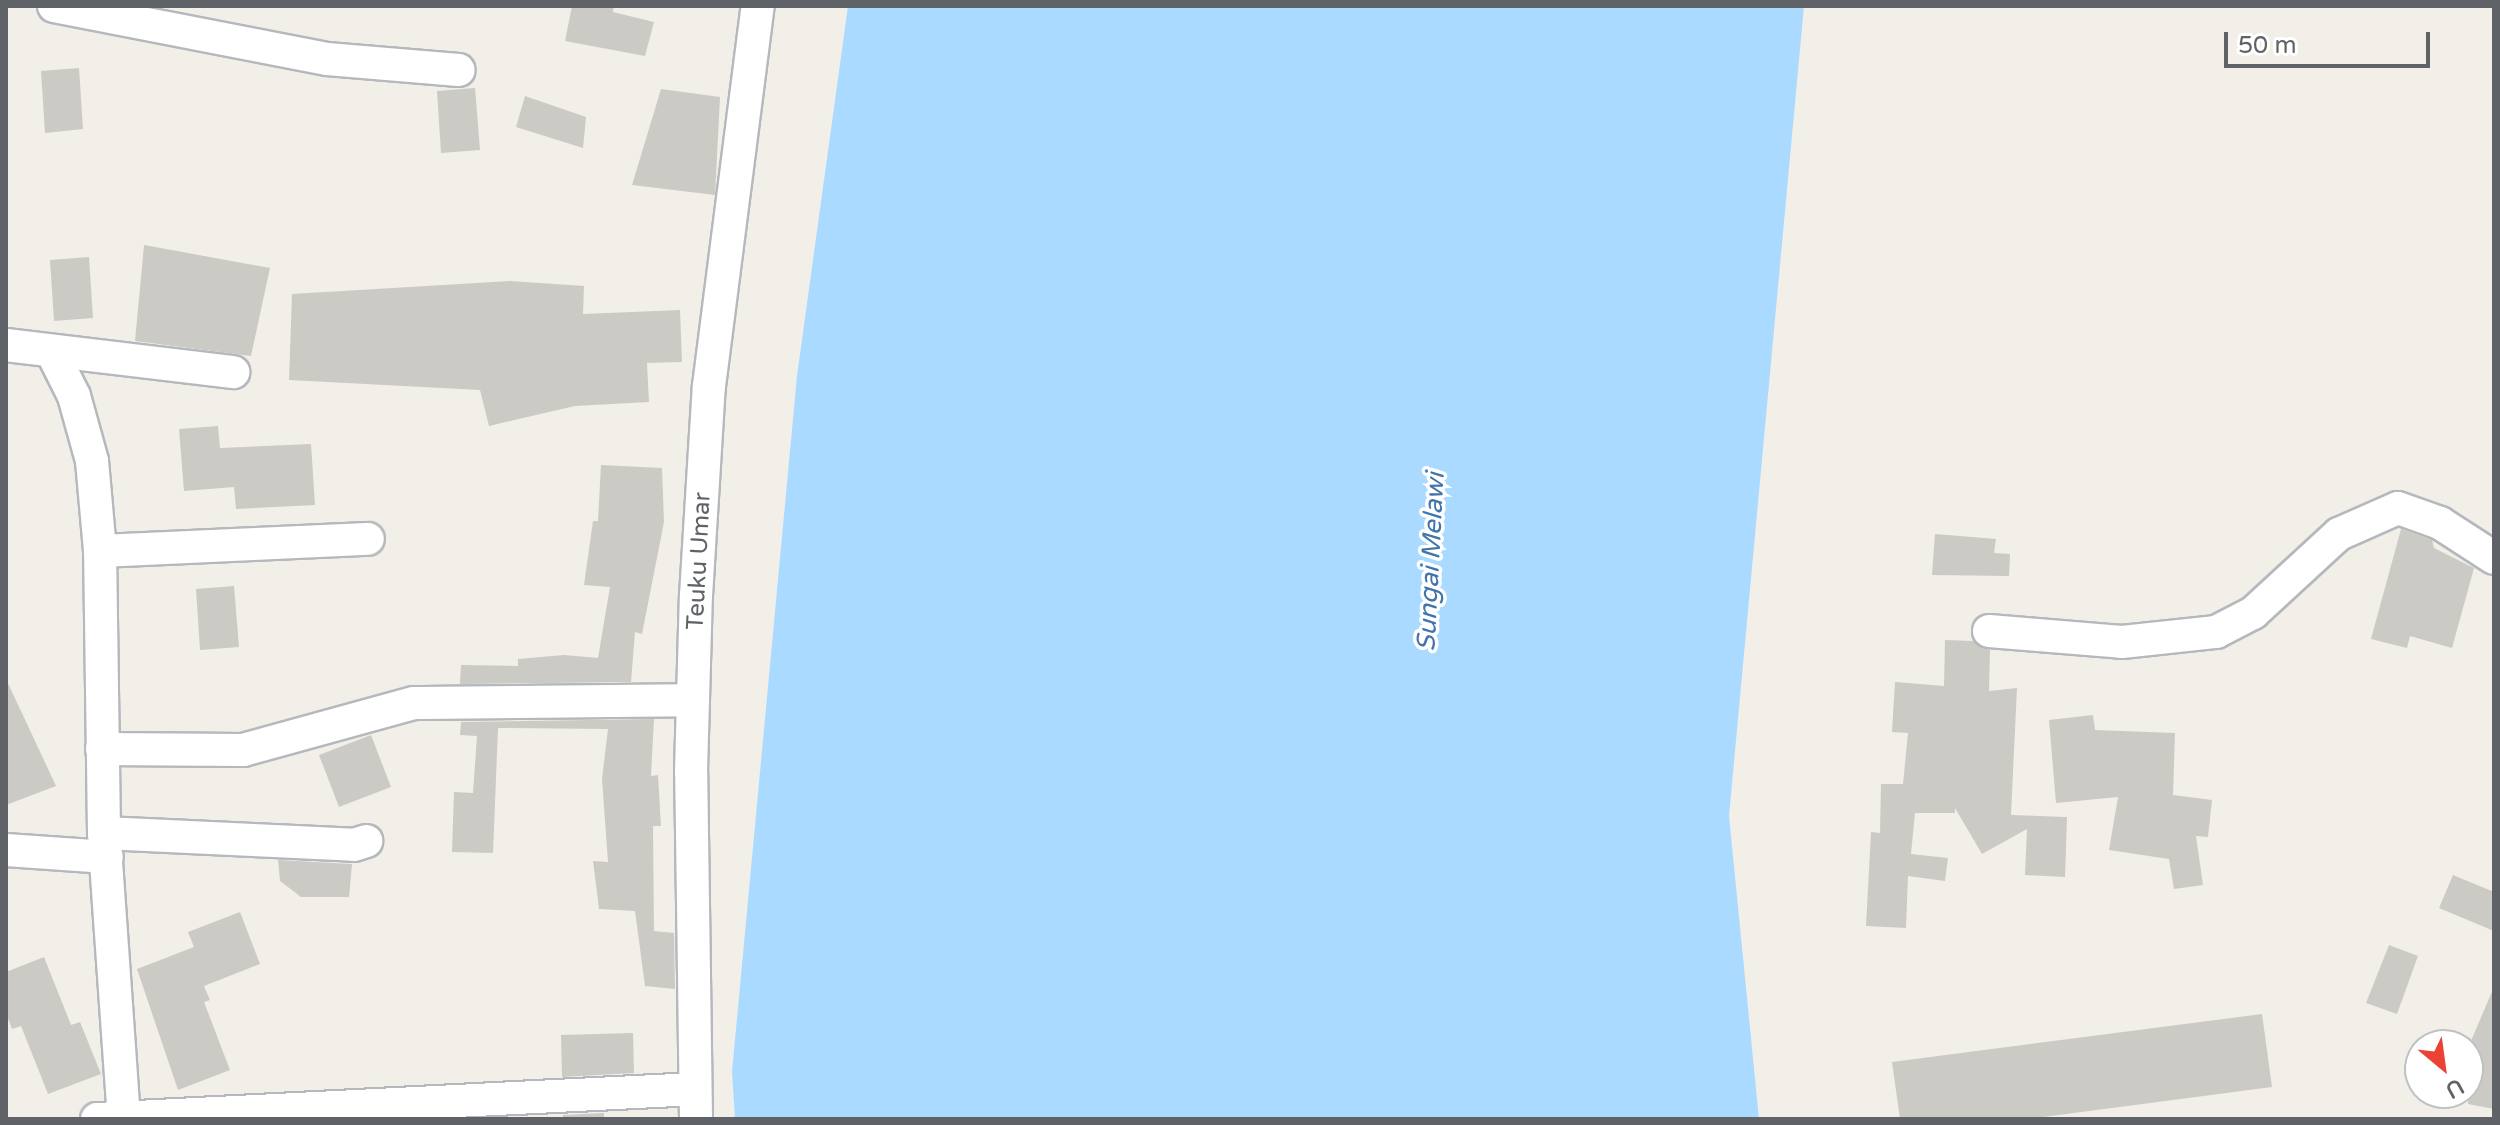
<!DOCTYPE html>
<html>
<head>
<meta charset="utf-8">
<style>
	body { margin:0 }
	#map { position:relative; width:2500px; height:1125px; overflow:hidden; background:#f1efe8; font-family:"Varela Round",sans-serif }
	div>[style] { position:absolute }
	.water>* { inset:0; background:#aadaff }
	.building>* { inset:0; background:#cccac5 }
	.roads { filter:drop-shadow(2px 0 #b5b8bc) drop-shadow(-2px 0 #b5b8bc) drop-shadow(0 2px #b5b8bc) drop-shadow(0 -2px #b5b8bc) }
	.minor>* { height:32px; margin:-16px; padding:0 16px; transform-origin:16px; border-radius:16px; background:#fff }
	span { translate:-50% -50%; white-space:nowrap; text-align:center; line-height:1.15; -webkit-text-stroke:7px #fff; paint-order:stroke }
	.street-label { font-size:24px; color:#5f6368 }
	.water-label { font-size:26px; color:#4174aa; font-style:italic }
	.frame { position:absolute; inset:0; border:8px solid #5f6368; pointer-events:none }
	.north { position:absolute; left:2404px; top:1029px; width:80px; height:80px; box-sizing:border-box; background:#fff; border:2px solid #bfc1c3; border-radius:50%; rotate:151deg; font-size:22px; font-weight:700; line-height:32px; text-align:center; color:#5f6368 }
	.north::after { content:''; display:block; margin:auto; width:28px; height:36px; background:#ea4335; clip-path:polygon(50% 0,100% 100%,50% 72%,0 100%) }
	.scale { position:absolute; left:2224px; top:32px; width:206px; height:36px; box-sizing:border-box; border:4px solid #5f6368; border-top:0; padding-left:10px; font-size:24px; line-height:28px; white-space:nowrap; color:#5f6368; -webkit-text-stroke:6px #fff; paint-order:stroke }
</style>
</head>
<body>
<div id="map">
	<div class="water">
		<i style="clip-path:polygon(848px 6px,1804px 6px,1729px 816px,1759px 1119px,735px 1119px,732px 1072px,797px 376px)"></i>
	</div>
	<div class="building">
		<i style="clip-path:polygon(572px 6px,614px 6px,613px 12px,654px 22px,645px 56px,565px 41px)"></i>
		<i style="clip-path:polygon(79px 68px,83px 129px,45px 133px,41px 71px)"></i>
		<i style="clip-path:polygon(475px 88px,480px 150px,441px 153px,437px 91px)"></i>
		<i style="clip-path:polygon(661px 89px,720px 97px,715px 195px,632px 185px)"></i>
		<i style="clip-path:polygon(525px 96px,586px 117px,583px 148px,516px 127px)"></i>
		<i style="clip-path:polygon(144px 245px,270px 268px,251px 356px,135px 341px)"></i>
		<i style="clip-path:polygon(89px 257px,93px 318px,54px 321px,50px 260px)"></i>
		<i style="clip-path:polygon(510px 281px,584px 286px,583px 314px,680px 310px,682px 362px,647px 363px,649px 402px,575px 406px,489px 426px,480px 390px,289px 380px,292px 294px)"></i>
		<i style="clip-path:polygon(218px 426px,220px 448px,311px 444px,315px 505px,236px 509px,234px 487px,184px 491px,179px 429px)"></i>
		<i style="clip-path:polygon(601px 465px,662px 468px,664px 522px,642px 634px,635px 632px,631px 682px,460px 684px,461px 665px,518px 666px,518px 659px,564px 655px,598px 658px,610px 587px,584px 585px,593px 521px,598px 521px)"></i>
		<i style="clip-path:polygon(2401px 529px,2432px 540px,2434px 548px,2474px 568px,2452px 648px,2410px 636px,2407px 648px,2371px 639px)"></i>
		<i style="clip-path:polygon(1935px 534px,1996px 539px,1994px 553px,2010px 554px,2009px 576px,1932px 575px)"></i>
		<i style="clip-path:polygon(234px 586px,239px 647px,200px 650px,196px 589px)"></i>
		<i style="clip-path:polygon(1945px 640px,1973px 641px,1990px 650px,1989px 691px,2017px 688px,2011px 815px,2067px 817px,2065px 877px,2025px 875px,2027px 829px,1982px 854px,1955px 808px,1955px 813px,1915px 813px,1911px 854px,1948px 858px,1945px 881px,1908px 876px,1906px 928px,1866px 926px,1871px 832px,1880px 833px,1881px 784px,1903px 784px,1908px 733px,1892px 732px,1895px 682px,1944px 686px)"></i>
		<i style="clip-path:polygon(6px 679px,56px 786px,6px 805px)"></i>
		<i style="clip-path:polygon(2093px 715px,2095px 730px,2175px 733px,2173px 795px,2212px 800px,2208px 837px,2196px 836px,2203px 885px,2174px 889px,2169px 859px,2109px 850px,2118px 797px,2056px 803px,2049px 720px)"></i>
		<i style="clip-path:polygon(654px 719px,651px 776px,658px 775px,661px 826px,653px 826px,654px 931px,674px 933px,675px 989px,645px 986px,635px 911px,599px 909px,593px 861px,608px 862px,602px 779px,608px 729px,498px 728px,493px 853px,452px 852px,454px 792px,473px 793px,477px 736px,460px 735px,461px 722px)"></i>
		<i style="clip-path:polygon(371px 735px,391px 787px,339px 807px,319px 755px)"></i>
		<i style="clip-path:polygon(278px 860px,352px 864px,349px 897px,301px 897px,280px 881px)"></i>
		<i style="clip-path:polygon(2453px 875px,2494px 892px,2494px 931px,2439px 908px)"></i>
		<i style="clip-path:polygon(240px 912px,260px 964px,204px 986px,210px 1000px,204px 1002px,230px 1070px,178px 1090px,137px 969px,194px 947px,188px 932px)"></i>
		<i style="clip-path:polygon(2389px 945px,2418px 956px,2397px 1014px,2366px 1003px)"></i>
		<i style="clip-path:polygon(44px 957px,71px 1025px,80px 1022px,101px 1074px,48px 1094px,21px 1026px,12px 1029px,6px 1013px,6px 972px)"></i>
		<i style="clip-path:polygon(2494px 987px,2494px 1109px,2468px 1104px,2468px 1048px)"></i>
		<i style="clip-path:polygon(2262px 1014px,2272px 1087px,2029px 1119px,1900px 1119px,1892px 1062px)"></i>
		<i style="clip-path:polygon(633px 1033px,634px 1073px,562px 1077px,561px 1035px)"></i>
		<i style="clip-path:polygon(604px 1113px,604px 1119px,563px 1119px,563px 1115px)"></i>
	</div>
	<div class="roads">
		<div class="minor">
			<i style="left:54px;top:6px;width:278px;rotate:11deg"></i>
			<i style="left:327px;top:59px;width:132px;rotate:4.8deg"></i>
			<i style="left:6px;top:345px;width:229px;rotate:6.8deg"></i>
			<i style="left:52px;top:352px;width:49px;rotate:63.4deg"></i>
			<i style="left:74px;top:396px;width:67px;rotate:74.5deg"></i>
			<i style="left:92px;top:461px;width:90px;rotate:84.9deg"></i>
			<i style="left:1989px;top:631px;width:133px;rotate:4.7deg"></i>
			<i style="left:2122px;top:642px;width:95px;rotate:-6.1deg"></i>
			<i style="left:2216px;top:632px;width:42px;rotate:-27.2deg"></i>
			<i style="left:2253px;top:613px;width:117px;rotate:-42.6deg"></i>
			<i style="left:2339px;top:534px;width:64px;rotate:-23.8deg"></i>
			<i style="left:2398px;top:508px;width:45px;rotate:19.7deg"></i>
			<i style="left:2440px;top:523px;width:64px;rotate:32.9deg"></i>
			<i style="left:102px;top:749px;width:141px;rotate:0.4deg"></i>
			<i style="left:243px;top:750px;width:177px;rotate:-15.4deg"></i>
			<i style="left:414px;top:703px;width:279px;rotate:-0.6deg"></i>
			<i style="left:104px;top:833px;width:250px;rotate:2.7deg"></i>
			<i style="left:354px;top:845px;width:13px;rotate:-18deg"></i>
			<i style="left:6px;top:850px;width:101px;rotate:4deg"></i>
			<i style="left:97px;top:1119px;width:599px;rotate:-2.87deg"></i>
			<i style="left:124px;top:1119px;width:287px;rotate:-94deg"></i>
			<i style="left:104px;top:833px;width:282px;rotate:-90.8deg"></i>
			<i style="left:100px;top:551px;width:268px;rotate:-2.6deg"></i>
			<i style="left:696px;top:1119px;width:348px;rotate:-90.8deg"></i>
			<i style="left:691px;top:771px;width:175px;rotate:-88.4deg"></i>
			<i style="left:696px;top:596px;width:210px;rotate:-86.5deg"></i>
			<i style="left:709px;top:386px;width:383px;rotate:-82.7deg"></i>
		</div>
	</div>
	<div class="street-label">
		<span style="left:699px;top:561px;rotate:-87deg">Teuku Umar</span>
	</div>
	<div class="water-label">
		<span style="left:1431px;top:562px;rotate:-87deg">Sungai Melawi</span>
	</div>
	<div class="frame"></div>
	<div class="north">U</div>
	<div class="scale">50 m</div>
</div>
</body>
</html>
